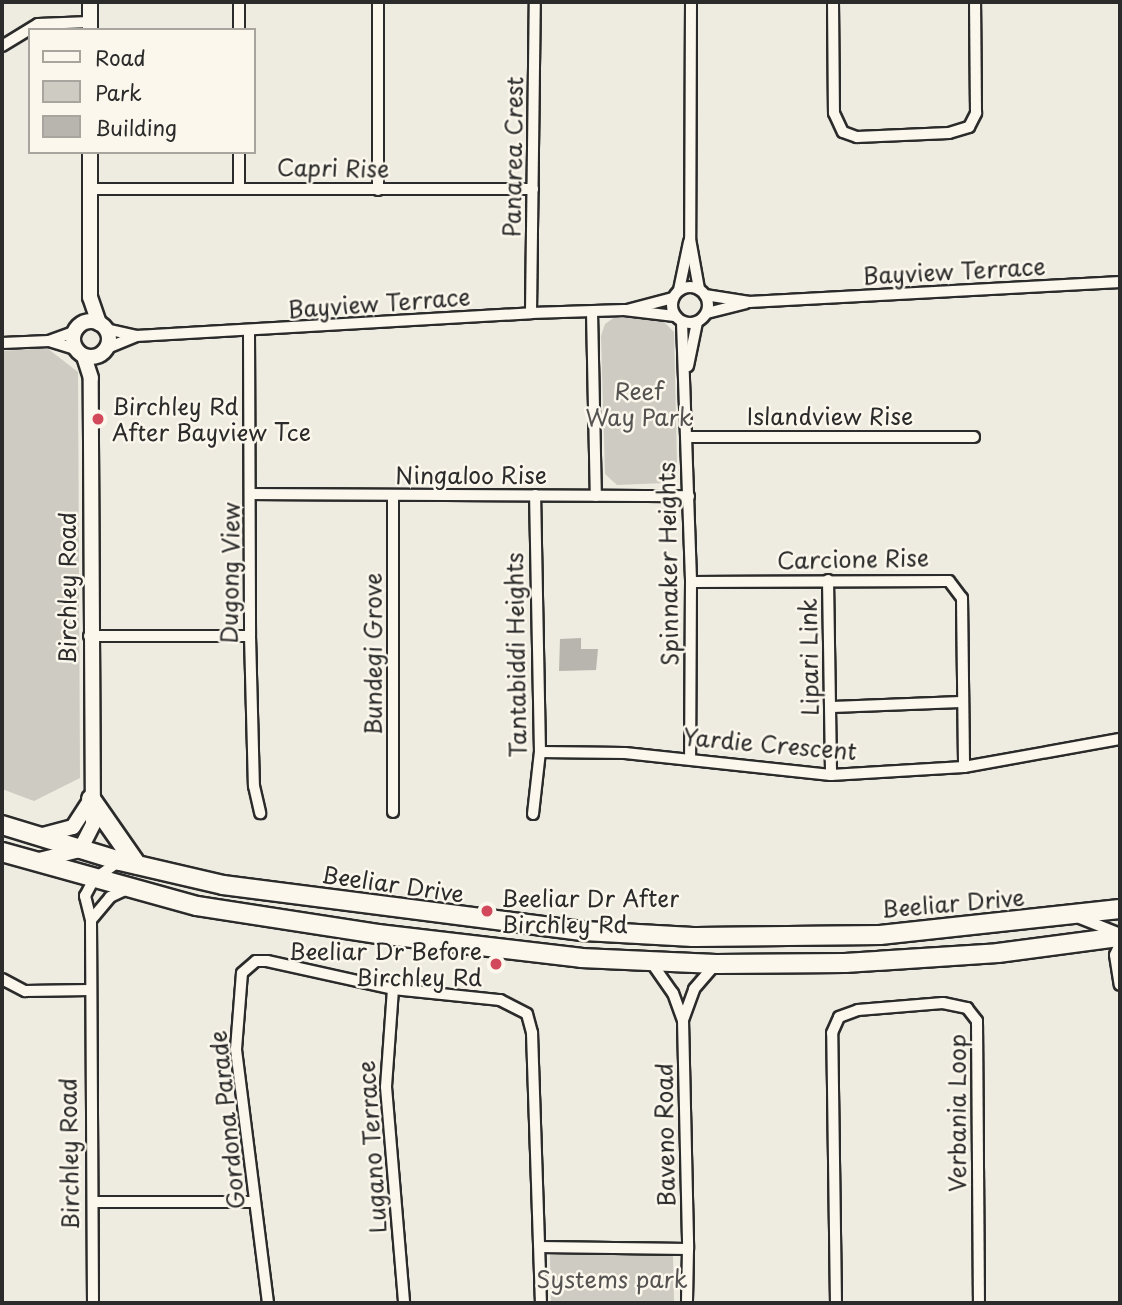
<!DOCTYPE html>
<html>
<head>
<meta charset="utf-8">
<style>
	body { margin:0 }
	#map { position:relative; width:1122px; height:1305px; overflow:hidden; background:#eeebe0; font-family:"Playpen Sans",sans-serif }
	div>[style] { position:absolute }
	.green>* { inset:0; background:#cecbc2 }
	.building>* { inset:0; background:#b8b5ae }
	.roads { filter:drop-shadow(2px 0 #2b2b2b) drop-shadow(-2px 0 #2b2b2b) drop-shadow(0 2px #2b2b2b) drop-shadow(0 -2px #2b2b2b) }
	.minor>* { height:10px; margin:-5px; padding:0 5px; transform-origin:5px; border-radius:5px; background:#fbf7ec }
	.minor>.ring { margin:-5px; padding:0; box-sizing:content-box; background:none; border:10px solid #fbf7ec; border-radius:50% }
	.tertiary>* { height:14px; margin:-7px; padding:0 7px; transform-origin:7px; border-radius:7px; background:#fbf7ec }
	.tertiary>.ring { margin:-7px; padding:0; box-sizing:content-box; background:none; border:14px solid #fbf7ec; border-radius:50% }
	.trunk>* { height:18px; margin:-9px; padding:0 9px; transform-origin:9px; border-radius:9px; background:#fbf7ec }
	.dots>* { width:19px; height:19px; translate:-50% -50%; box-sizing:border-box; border:4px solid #fbf7ec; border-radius:50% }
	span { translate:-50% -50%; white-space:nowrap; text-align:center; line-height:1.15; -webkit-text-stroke:5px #fbf7ec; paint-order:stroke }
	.street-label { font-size:23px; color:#2b2b2b }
	.park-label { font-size:23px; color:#545351 }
	.poi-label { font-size:23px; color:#2b2b2b }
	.left { translate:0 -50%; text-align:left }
	.right { translate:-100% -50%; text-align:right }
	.frame { position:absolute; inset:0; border:4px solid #2b2b2b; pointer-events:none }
	.legend { position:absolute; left:28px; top:28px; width:228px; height:126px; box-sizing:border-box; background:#fbf7ec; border:2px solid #a8a59f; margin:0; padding:9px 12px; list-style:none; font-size:21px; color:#2b2b2b }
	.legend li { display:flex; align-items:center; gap:14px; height:35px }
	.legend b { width:35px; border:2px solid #a8a59f }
</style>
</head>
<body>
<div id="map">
	<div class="green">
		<i style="clip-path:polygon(615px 317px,660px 318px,674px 332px,677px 464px,665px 483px,617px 485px,605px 474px,601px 336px,605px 324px)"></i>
		<i style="clip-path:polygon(47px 348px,78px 372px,80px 778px,34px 801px,2px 789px,2px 351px)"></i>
		<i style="clip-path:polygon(550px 1255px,673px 1255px,674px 1303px,551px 1303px)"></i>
	</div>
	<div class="building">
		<i style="clip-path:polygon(581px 638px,581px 649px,598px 649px,596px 670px,559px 671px,560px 639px)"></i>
	</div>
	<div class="roads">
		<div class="minor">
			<i style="left:239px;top:2px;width:28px;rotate:90deg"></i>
			<i style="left:378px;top:2px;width:188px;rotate:90deg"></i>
			<i style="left:691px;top:2px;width:237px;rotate:90.2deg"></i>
			<i style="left:690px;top:239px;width:51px;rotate:79.8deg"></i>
			<i style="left:833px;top:2px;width:111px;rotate:89.5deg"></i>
			<i style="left:834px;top:113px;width:21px;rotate:65deg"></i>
			<i style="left:843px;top:132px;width:15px;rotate:20deg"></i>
			<i style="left:857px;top:137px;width:92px;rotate:-2.5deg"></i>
			<i style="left:949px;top:133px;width:21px;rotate:-17deg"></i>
			<i style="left:969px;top:127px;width:16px;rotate:-63deg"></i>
			<i style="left:976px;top:113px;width:111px;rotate:-90.5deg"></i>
			<i style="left:2px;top:46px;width:42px;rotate:-31.4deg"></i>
			<i style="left:38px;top:24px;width:52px;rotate:-2.2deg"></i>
			<i style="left:239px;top:188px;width:36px;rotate:-90deg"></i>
			<i style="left:90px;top:189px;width:443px"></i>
			<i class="ring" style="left:672px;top:287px;width:26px;height:26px"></i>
			<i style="left:679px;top:290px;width:49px;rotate:-78.2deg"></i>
			<i style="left:705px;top:295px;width:45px;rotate:9deg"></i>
			<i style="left:749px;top:302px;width:372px;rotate:-3.1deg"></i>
			<i style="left:627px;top:310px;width:48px;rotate:-14.6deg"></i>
			<i style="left:592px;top:312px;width:184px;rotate:88.8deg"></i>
			<i style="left:531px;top:313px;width:311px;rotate:-89.3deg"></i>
			<i style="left:707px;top:313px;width:40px;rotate:-14.4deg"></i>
			<i style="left:682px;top:322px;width:260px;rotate:88deg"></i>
			<i style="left:691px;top:582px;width:176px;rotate:90.3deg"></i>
			<i style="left:106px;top:329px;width:31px;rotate:13deg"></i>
			<i style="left:136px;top:336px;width:396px;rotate:-3.3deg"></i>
			<i style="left:531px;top:313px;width:93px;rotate:-1.8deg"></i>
			<i style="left:624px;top:310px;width:51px;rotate:6.7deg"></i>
			<i style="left:249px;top:332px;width:304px;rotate:89.8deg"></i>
			<i style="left:250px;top:636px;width:150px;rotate:88.5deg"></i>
			<i style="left:254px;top:786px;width:28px;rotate:77deg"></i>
			<i style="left:49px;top:341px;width:28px;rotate:17deg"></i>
			<i style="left:2px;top:343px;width:47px;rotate:-2.4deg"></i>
			<i style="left:49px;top:341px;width:27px;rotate:-20deg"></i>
			<i style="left:107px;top:348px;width:31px;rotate:-22deg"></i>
			<i style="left:688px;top:366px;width:45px;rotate:-78.4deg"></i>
			<i style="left:686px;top:437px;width:288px"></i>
			<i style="left:252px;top:494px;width:437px;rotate:0.3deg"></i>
			<i style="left:828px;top:580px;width:195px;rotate:89.1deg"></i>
			<i style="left:691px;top:582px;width:258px;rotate:-0.2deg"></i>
			<i style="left:949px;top:581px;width:21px;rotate:53deg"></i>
			<i style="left:962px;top:598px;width:169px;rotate:89.3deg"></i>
			<i style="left:89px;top:636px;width:161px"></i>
			<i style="left:831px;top:707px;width:131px;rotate:-2.2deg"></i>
			<i style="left:540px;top:752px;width:85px;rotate:0.7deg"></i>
			<i style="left:625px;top:753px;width:207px;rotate:6.1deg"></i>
			<i style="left:831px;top:775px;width:133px;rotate:-3.4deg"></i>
			<i style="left:964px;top:767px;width:158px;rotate:-10.2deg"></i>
			<i style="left:393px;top:812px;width:316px;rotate:-90deg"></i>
			<i style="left:533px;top:814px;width:62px;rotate:-83.6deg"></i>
			<i style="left:540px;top:752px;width:257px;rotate:-91.1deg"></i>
			<i style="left:1080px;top:918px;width:43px;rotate:21.8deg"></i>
			<i style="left:91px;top:920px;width:30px;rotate:-50deg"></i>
			<i style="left:110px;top:897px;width:19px;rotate:-25deg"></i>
			<i style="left:1120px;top:944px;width:12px;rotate:114deg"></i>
			<i style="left:1115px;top:955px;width:30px;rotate:81deg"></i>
			<i style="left:651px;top:962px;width:38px;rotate:55deg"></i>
			<i style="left:673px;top:993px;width:29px;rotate:70deg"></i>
			<i style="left:683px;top:1020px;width:229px;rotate:88.7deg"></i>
			<i style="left:2px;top:979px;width:26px;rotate:28deg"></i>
			<i style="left:25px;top:991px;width:65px;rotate:-0.9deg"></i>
			<i style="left:393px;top:989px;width:98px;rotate:94.1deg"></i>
			<i style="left:386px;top:1087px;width:217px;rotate:85.2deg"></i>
			<i style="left:683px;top:1020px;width:33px;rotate:-70deg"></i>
			<i style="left:694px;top:989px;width:33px;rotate:-49deg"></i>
			<i style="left:93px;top:1202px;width:162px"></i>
			<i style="left:540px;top:1247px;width:148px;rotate:0.8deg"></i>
			<i style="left:688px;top:1249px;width:54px;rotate:91.1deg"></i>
			<i style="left:93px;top:1303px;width:383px;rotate:-90.3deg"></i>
			<i style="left:91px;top:920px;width:25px;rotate:-104deg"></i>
			<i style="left:85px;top:896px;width:19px;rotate:-62deg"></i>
			<i style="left:94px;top:879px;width:32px;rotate:-35deg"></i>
			<i style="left:268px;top:1303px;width:256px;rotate:-97.2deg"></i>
			<i style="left:236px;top:1049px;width:76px;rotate:-85.5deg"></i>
			<i style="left:242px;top:973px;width:18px;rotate:-41deg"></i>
			<i style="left:256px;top:961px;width:11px"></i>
			<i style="left:267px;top:961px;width:129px;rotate:12.5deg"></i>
			<i style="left:393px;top:989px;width:108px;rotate:5.9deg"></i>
			<i style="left:500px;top:1000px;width:30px;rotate:27deg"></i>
			<i style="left:527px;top:1014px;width:20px;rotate:75deg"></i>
			<i style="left:532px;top:1033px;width:270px;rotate:88.1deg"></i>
			<i style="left:836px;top:1303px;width:270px;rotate:-90.8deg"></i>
			<i style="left:832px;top:1033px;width:17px;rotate:-66deg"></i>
			<i style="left:839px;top:1017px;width:20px;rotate:-20deg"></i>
			<i style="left:858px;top:1010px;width:85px;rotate:-4.7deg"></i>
			<i style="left:943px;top:1003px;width:25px;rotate:12deg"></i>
			<i style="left:967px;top:1008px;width:16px;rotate:52deg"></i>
			<i style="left:977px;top:1021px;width:282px;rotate:89.6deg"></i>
		</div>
		<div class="tertiary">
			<i style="left:90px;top:2px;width:28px;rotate:90deg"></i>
			<i style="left:90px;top:152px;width:145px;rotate:90deg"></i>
			<i style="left:90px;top:297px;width:28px;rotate:71deg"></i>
			<i class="ring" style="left:73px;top:321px;width:22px;height:22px"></i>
			<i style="left:39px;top:836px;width:35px;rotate:-15deg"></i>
			<i style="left:73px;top:827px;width:33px;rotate:-57deg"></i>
			<i style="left:39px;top:860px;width:42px;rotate:-13.7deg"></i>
			<i style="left:80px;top:850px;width:29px;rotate:-63deg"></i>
			<i style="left:93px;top:824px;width:446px;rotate:-90.3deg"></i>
			<i style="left:91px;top:378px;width:23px;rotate:-108deg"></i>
		</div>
		<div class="trunk">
			<i style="left:91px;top:799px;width:80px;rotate:55.1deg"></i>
			<i style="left:2px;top:825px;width:123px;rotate:17deg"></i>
			<i style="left:120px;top:861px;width:106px;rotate:13.1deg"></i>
			<i style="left:223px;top:885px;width:364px;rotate:7.3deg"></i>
			<i style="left:584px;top:931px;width:109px;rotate:3.2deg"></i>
			<i style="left:693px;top:937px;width:187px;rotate:-0.6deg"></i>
			<i style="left:880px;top:935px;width:241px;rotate:-6.2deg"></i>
			<i style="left:2px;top:852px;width:202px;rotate:15.5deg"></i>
			<i style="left:197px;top:906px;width:183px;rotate:8.8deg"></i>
			<i style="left:378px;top:934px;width:204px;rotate:6.7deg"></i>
			<i style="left:581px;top:958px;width:135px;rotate:2.5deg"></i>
			<i style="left:716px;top:964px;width:129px;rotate:-0.4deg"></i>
			<i style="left:845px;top:963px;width:153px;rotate:-3.7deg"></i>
			<i style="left:998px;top:953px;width:123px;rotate:-7.5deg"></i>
		</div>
	</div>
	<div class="dots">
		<i style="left:98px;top:419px;background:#d1495b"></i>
		<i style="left:487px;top:911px;background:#d1495b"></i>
		<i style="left:496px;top:964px;background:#d1495b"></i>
	</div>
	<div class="street-label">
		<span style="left:513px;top:157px;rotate:-89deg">Panarea Crest</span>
		<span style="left:333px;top:168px;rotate:1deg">Capri Rise</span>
		<span style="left:954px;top:271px;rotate:-3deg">Bayview Terrace</span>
		<span style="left:379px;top:303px;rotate:-4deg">Bayview Terrace</span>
		<span style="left:830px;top:416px">Islandview Rise</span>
		<span style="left:471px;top:475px">Ningaloo Rise</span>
		<span style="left:853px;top:559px;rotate:-1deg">Carcione Rise</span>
		<span style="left:668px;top:564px;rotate:-91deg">Spinnaker Heights</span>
		<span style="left:230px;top:573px;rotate:-89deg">Dugong View</span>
		<span style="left:67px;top:588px;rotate:-90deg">Birchley Road</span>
		<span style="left:373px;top:654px;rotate:-90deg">Bundegi Grove</span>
		<span style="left:516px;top:655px;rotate:-91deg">Tantabiddi Heights</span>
		<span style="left:809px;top:657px;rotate:-91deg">Lipari Link</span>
		<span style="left:770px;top:744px;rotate:5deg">Yardie Crescent</span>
		<span style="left:393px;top:884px;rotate:8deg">Beeliar Drive</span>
		<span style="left:953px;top:903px;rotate:-5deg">Beeliar Drive</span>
		<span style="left:957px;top:1113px;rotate:-90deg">Verbania Loop</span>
		<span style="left:227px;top:1120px;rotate:-96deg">Gordona Parade</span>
		<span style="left:665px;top:1135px;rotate:-91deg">Baveno Road</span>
		<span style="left:372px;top:1147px;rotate:-94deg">Lugano Terrace</span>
		<span style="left:69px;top:1154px;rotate:-91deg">Birchley Road</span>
	</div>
	<div class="park-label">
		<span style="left:639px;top:404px">Reef<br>Way Park</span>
		<span style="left:612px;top:1279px">Systems park</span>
	</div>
	<div class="poi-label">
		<span class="left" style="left:112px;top:419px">Birchley Rd<br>After Bayview Tce</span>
		<span class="left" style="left:501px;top:911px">Beeliar Dr After<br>Birchley Rd</span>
		<span class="right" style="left:482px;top:964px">Beeliar Dr Before<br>Birchley Rd</span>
	</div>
	<div class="frame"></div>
	<ul class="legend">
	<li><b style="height:9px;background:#fbf7ec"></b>Road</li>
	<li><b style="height:19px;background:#cecbc2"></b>Park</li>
	<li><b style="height:19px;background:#b8b5ae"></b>Building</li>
	</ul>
</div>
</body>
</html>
